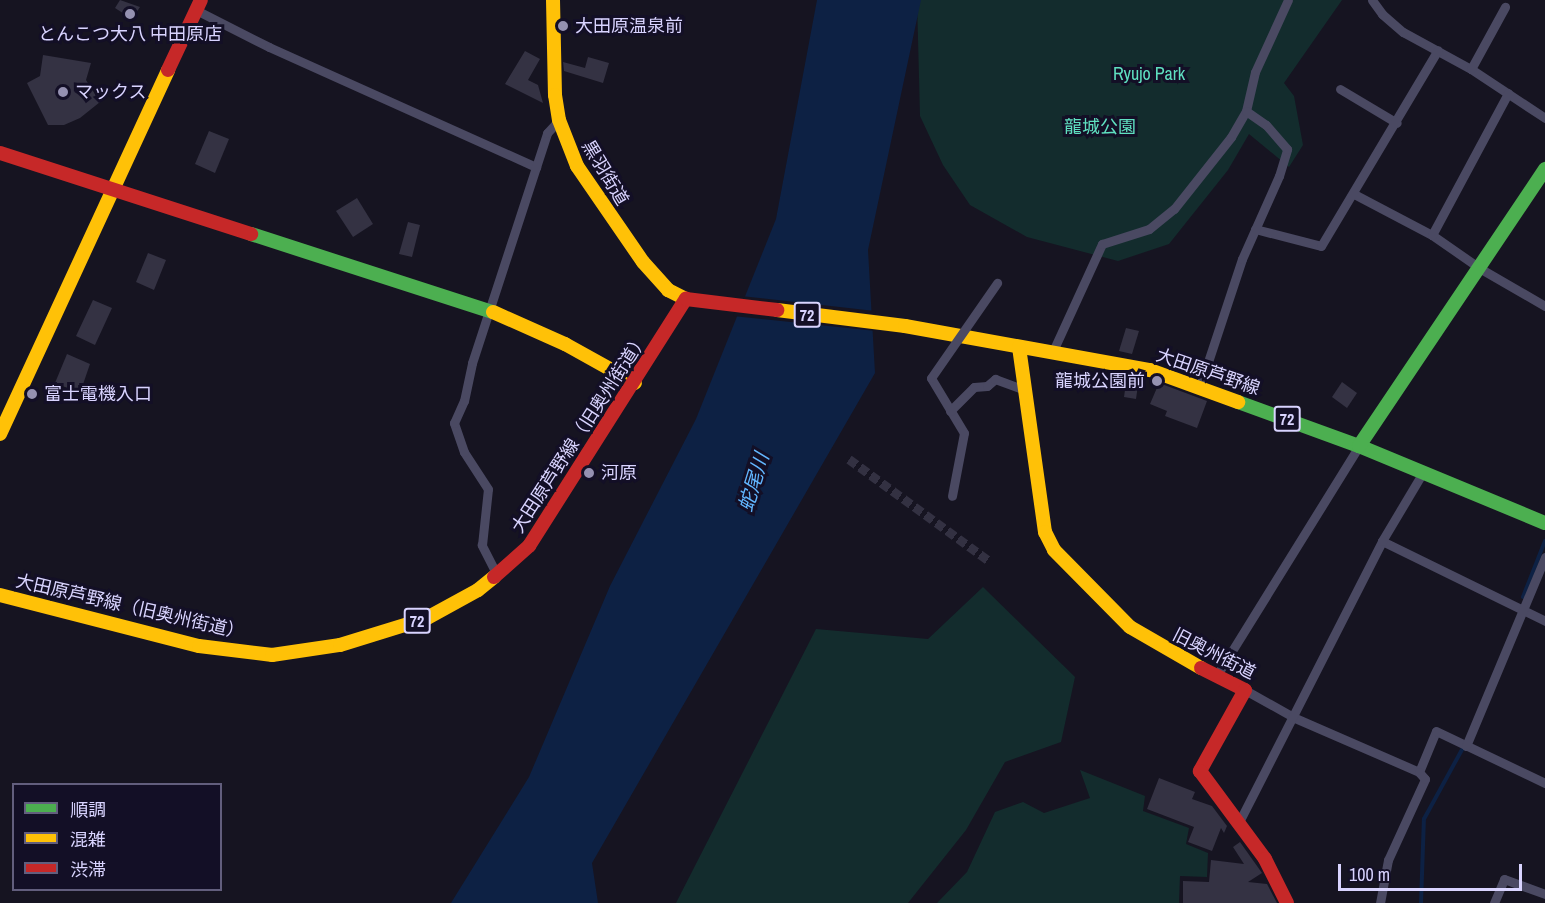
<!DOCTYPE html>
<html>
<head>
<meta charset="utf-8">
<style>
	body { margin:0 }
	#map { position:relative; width:1545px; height:903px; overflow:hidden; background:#161421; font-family:"Archivo Narrow","Noto Sans JP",sans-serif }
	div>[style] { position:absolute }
	.green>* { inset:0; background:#132c2d }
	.water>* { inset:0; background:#0d2144 }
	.pier>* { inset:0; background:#161421 }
	.stream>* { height:4px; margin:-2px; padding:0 2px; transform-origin:2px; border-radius:2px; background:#0d2144 }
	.building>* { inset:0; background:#343243 }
	.street-tunnel>* { height:9px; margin-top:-4.5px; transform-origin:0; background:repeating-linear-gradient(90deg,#333142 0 9px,transparent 0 13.5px) }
	.street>* { height:9px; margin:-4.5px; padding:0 4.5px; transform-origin:4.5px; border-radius:4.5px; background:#4a4962 }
	.fast>* { height:14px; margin:-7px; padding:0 7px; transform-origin:7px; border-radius:7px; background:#4caf50 }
	.slow>* { height:14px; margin:-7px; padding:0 7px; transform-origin:7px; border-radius:7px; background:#ffc107 }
	.jam>* { height:14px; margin:-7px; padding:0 7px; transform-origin:7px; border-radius:7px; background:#c62828 }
	.street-bridge>* { height:9px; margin:-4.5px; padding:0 4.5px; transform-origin:4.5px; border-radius:4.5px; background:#4a4962 }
	.dots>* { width:16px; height:16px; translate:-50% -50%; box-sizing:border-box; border:3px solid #130f26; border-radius:50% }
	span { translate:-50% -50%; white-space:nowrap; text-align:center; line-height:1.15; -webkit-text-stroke:6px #130f26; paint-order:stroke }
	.shield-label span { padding:2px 4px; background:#130f26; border:2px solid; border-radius:4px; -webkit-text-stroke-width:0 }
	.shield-label { font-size:16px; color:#d9d4ff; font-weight:700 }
	.poi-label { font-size:18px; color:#d9d4ff }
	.left { translate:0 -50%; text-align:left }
	.right { translate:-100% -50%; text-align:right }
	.park-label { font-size:18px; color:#5fe0c0 }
	.street-label { font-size:18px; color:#d9d4ff }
	.water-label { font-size:20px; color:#62b6ff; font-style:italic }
	.legend { position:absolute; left:12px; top:783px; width:210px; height:108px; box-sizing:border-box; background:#130f26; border:2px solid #625e7d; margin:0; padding:8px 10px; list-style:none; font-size:18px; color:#d9d4ff }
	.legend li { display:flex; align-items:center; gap:12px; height:30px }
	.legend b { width:30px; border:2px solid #625e7d }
	.scale { position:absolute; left:1338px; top:864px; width:184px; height:27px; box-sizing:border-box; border:3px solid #d9d4ff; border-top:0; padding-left:8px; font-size:18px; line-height:21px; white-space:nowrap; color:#d9d4ff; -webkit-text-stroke:4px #130f26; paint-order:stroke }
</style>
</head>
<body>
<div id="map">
	<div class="green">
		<i style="clip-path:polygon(917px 0,1342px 0,1284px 83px,1294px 96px,1303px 145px,1289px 167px,1249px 134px,1228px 170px,1169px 244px,1118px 261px,1027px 237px,970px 205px,943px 165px,920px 116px)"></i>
		<i style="clip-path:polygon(983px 587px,1075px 677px,1061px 742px,1005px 762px,966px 830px,908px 903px,676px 903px,816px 629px,928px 639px)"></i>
		<i style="clip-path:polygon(1080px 770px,1145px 796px,1143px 811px,1189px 828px,1186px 844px,1208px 853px,1207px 877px,1180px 876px,1179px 903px,937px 903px,967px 872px,995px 812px,1023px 802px,1044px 813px,1090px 798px)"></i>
	</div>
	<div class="water">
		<i style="clip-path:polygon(817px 0,921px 0,868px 250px,875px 373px,592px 863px,598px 903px,451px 903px,529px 777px,610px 586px,696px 419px,776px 219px)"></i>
	</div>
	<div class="pier">
		<i style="clip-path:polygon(741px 296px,875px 311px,876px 331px,733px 316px)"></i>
	</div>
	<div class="stream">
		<i style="left:1523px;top:597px;width:60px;rotate:-68.6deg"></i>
		<i style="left:1421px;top:903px;width:84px;rotate:-88deg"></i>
		<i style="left:1424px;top:819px;width:83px;rotate:-61.3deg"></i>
	</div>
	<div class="building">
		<i style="clip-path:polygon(120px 0,140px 7px,132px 19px,115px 8px)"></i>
		<i style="clip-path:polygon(525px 51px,540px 59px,528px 80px,538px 85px,543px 103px,505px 84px)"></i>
		<i style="clip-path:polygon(43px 55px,91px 63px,86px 80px,100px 102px,80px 118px,64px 125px,48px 125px,27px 83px,40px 76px)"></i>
		<i style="clip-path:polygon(588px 57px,609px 63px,603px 83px,564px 71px,563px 62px,585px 68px)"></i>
		<i style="clip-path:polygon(209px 131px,229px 139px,215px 173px,195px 164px)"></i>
		<i style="clip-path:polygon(357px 198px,373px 224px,353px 237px,336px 211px)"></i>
		<i style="clip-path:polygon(408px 222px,420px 225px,412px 257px,399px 254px)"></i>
		<i style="clip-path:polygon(148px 253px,166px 260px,154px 290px,136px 282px)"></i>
		<i style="clip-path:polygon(93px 300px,112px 308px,95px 345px,76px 336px)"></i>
		<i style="clip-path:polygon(1126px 328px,1139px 331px,1132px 354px,1119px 351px)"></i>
		<i style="clip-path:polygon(67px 354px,90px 364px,80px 393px,55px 383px)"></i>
		<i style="clip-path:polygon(1127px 376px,1139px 378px,1136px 399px,1124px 397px)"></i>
		<i style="clip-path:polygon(1342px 382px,1357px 393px,1347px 408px,1332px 397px)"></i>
		<i style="clip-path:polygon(1159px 383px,1207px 401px,1197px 428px,1165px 416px,1167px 411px,1150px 404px)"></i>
		<i style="clip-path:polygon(1159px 778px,1195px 792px,1192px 799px,1212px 806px,1227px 826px,1224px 833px,1221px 828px,1212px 851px,1188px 842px,1194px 827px,1147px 809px)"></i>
		<i style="clip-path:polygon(1240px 842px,1262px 873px,1248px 882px,1267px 884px,1277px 903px,1183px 903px,1183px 881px,1209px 882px,1211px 860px,1244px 864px,1233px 847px)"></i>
	</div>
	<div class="street-tunnel">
		<i style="left:849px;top:459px;width:175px;rotate:36deg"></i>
	</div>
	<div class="street">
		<i style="left:1372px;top:0;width:17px;rotate:54deg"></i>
		<i style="left:1382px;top:14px;width:28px;rotate:41deg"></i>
		<i style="left:1403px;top:32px;width:77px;rotate:28.6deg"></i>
		<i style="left:1471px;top:69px;width:89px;rotate:33.5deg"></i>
		<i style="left:196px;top:10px;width:82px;rotate:26.9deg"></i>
		<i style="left:269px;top:47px;width:293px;rotate:24.2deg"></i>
		<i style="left:1471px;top:69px;width:71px;rotate:-61.3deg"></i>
		<i style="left:1340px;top:89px;width:66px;rotate:30.8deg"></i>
		<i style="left:1354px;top:194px;width:88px;rotate:27.7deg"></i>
		<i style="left:1432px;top:235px;width:60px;rotate:34.8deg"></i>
		<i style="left:1481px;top:269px;width:74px;rotate:30deg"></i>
		<i style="left:1255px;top:229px;width:68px;rotate:14.4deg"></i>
		<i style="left:1321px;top:246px;width:228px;rotate:-59.2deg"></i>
		<i style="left:1432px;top:235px;width:161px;rotate:-61.8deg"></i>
		<i style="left:1053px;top:351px;width:118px;rotate:-65.4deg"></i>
		<i style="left:1102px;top:244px;width:49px;rotate:-17.7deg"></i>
		<i style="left:1149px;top:229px;width:32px;rotate:-39deg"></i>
		<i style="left:1174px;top:209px;width:92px;rotate:-51.6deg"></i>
		<i style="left:1231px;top:137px;width:30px;rotate:-60deg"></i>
		<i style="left:1246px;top:111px;width:40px;rotate:-77deg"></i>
		<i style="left:1255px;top:72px;width:79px;rotate:-65.4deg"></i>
		<i style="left:931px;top:378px;width:64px;rotate:59deg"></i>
		<i style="left:964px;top:433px;width:64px;rotate:100.8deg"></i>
		<i style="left:1200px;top:386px;width:134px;rotate:-71.7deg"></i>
		<i style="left:1242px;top:259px;width:91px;rotate:-66deg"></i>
		<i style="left:1279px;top:176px;width:28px;rotate:-73deg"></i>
		<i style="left:1287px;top:149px;width:32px;rotate:-131deg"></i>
		<i style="left:1266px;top:125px;width:24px;rotate:-145deg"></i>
		<i style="left:950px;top:411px;width:34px;rotate:-45deg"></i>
		<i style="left:974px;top:387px;width:13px;rotate:-4deg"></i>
		<i style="left:987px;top:386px;width:11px;rotate:-41deg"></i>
		<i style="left:995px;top:379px;width:29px;rotate:20deg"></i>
		<i style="left:1382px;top:541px;width:182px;rotate:26.1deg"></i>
		<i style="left:497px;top:575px;width:34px;rotate:-117deg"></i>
		<i style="left:482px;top:545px;width:56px;rotate:-83.9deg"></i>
		<i style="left:488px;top:489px;width:44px;rotate:-123deg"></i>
		<i style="left:464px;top:452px;width:31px;rotate:-109deg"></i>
		<i style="left:454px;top:423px;width:24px;rotate:-66deg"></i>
		<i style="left:464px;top:401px;width:39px;rotate:-78deg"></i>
		<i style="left:472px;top:363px;width:242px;rotate:-71.9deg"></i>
		<i style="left:547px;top:133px;width:18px;rotate:-47deg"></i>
		<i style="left:1217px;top:675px;width:269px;rotate:-58.2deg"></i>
		<i style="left:1245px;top:690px;width:57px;rotate:29.2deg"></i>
		<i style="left:1295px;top:718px;width:135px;rotate:23.5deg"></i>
		<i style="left:1419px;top:772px;width:44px;rotate:-67.5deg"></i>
		<i style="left:1436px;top:731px;width:121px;rotate:25.5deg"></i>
		<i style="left:1466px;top:746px;width:205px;rotate:-67.3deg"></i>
		<i style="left:1239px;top:822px;width:315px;rotate:-63deg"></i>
		<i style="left:1382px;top:541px;width:78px;rotate:-59.2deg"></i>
		<i style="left:1380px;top:903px;width:44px;rotate:-79.5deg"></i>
		<i style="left:1388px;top:860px;width:89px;rotate:-65.4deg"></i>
		<i style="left:1425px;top:779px;width:9px;rotate:-131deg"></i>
		<i style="left:1494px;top:903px;width:26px;rotate:-67deg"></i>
		<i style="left:1504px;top:879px;width:44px;rotate:20.1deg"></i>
	</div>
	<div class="fast">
		<i style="left:251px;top:234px;width:254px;rotate:17.9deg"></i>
		<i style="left:1238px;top:402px;width:129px;rotate:20deg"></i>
		<i style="left:1359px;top:446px;width:201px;rotate:22.5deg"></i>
		<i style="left:1359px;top:446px;width:334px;rotate:-56.1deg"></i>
	</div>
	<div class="slow">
		<i style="left:553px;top:0;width:95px;rotate:88.8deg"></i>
		<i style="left:555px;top:95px;width:25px;rotate:81deg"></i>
		<i style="left:559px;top:120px;width:49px;rotate:68.6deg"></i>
		<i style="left:577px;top:166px;width:116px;rotate:55.5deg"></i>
		<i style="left:643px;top:262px;width:38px;rotate:48deg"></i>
		<i style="left:668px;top:290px;width:20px;rotate:27deg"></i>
		<i style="left:777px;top:310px;width:129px;rotate:7.1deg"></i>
		<i style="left:905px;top:326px;width:249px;rotate:10.2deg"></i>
		<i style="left:1150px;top:370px;width:94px;rotate:20deg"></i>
		<i style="left:493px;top:312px;width:79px;rotate:24deg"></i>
		<i style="left:565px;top:344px;width:80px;rotate:29.1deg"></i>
		<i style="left:1019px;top:347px;width:187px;rotate:82deg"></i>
		<i style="left:1045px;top:532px;width:20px;rotate:63deg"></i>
		<i style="left:1054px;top:550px;width:108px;rotate:45.4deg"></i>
		<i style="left:1130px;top:627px;width:82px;rotate:30deg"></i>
		<i style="left:0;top:434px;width:401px;rotate:-65.2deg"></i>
		<i style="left:0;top:595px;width:205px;rotate:14.4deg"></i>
		<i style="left:199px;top:646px;width:74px;rotate:7deg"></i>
		<i style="left:272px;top:655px;width:69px;rotate:-8.4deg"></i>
		<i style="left:340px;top:645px;width:91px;rotate:-17.2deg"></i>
		<i style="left:427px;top:618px;width:58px;rotate:-28.8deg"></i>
		<i style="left:478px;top:590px;width:21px;rotate:-39deg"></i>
	</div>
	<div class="jam">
		<i style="left:168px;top:70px;width:77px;rotate:-64.8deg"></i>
		<i style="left:0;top:153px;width:264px;rotate:17.9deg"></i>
		<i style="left:494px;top:577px;width:47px;rotate:-41.5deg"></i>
		<i style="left:529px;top:546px;width:293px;rotate:-57.6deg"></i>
		<i style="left:686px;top:299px;width:92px;rotate:6.9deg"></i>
		<i style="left:1201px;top:668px;width:49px;rotate:26.6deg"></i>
		<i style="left:1245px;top:690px;width:93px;rotate:119.1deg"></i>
		<i style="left:1200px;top:771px;width:109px;rotate:53.5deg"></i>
		<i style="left:1265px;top:859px;width:49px;rotate:63.4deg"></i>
	</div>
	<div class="street-bridge">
		<i style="left:931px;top:378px;width:116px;rotate:-55.2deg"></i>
	</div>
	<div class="dots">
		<i style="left:130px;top:14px;background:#9591b1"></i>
		<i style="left:563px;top:26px;background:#9591b1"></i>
		<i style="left:63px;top:92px;background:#9591b1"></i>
		<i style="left:1157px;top:381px;background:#9591b1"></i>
		<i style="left:32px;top:394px;background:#9591b1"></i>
		<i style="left:589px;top:473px;background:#9591b1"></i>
	</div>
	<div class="shield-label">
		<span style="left:807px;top:315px">72</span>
		<span style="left:1287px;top:419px">72</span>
		<span style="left:417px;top:621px">72</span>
	</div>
	<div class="poi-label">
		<span class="left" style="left:575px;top:26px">大田原温泉前</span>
		<span style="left:130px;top:34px">とんこつ大八 中田原店</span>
		<span class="left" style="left:75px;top:92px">マックス</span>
		<span class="right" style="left:1145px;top:381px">龍城公園前</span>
		<span class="left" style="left:44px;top:394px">富士電機入口</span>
		<span class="left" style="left:601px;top:473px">河原</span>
	</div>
	<div class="park-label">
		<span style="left:1149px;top:74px">Ryujo Park</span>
		<span style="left:1100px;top:127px">龍城公園</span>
	</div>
	<div class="street-label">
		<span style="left:605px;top:173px;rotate:59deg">黒羽街道</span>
		<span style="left:1208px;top:372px;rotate:19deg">大田原芦野線</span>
		<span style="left:580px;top:433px;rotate:-57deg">大田原芦野線（旧奥州街道）</span>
		<span style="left:130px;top:607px;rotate:13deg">大田原芦野線（旧奥州街道）</span>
		<span style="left:1214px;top:654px;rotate:27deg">旧奥州街道</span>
	</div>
	<div class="water-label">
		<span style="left:753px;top:482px;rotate:-73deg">蛇尾川</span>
	</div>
	<ul class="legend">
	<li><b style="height:8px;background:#4caf50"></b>順調</li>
	<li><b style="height:8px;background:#ffc107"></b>混雑</li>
	<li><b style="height:8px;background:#c62828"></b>渋滞</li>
	</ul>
	<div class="scale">100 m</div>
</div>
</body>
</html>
